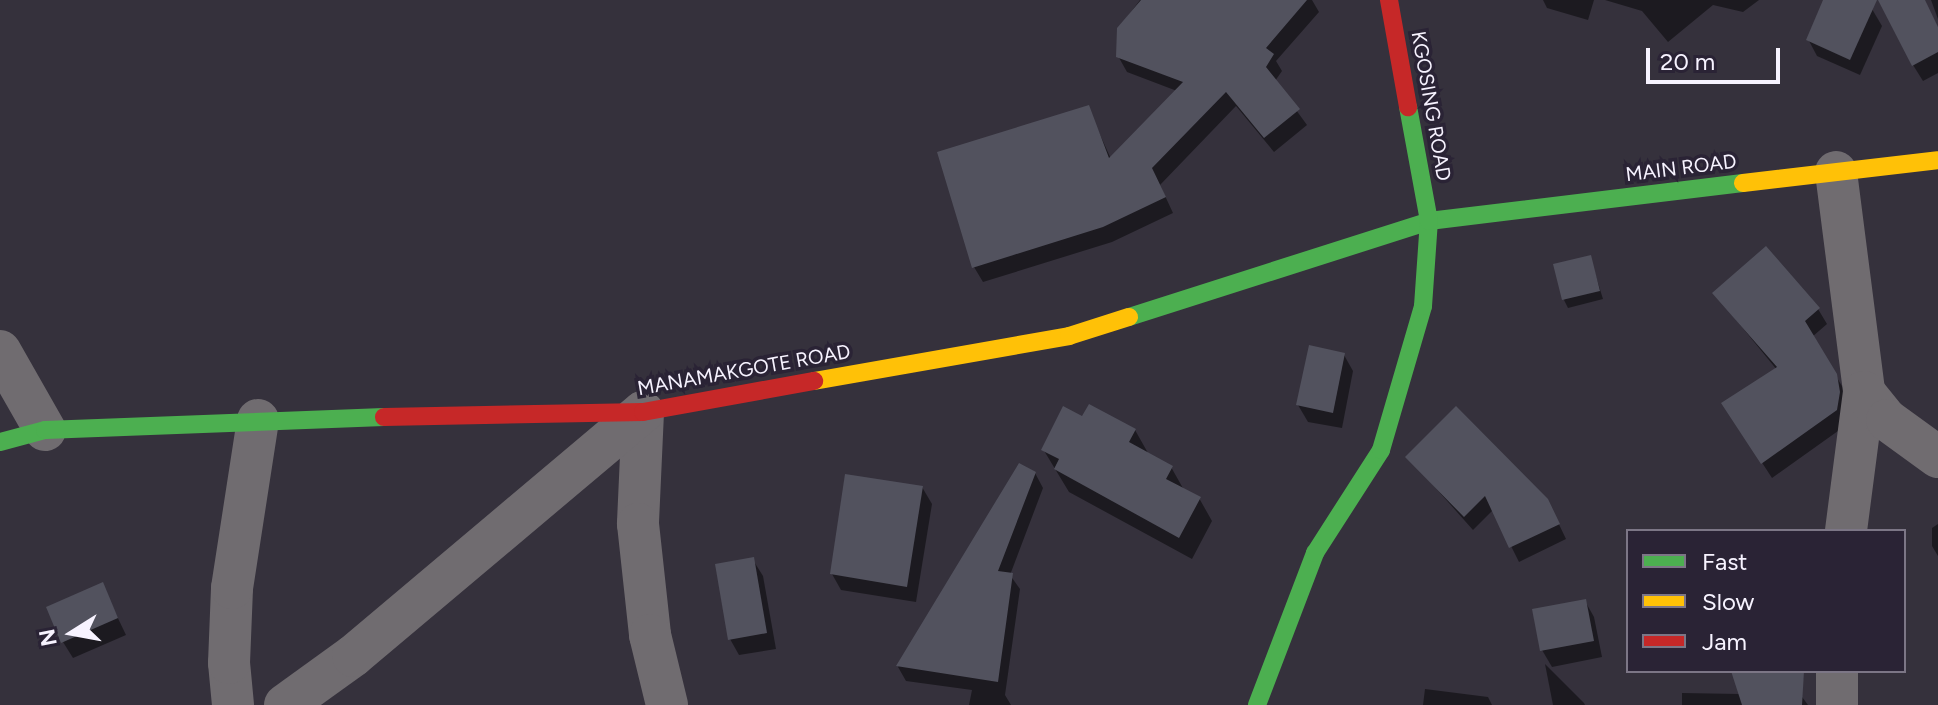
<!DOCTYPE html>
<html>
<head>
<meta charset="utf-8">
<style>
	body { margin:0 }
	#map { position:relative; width:1938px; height:705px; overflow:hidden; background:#35313c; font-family:Figtree,sans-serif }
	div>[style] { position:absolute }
	.shadow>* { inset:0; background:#0007 }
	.building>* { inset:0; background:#52525e }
	.street>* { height:42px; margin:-21px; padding:0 21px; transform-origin:21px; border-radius:21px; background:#706c70 }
	.fast>* { height:18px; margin:-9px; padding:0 9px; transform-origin:9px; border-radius:9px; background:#4caf50 }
	.slow>* { height:18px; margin:-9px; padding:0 9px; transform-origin:9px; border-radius:9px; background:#ffc107 }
	.jam>* { height:18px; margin:-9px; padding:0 9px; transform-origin:9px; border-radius:9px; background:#c62828 }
	span { translate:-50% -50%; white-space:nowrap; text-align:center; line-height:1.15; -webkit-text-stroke:7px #2a2335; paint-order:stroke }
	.street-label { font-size:20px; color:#f7f3ff }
	.legend { position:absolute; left:1626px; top:529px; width:280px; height:144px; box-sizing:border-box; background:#2a2335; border:2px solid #7c7686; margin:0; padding:10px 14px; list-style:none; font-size:24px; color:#f7f3ff }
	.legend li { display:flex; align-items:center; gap:16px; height:40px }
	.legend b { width:40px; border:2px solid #7c7686 }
	.north { position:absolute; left:32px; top:593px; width:80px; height:80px; -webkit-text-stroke:6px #2a2335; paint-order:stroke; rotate:259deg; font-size:22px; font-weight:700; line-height:32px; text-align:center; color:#f7f3ff }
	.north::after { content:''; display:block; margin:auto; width:28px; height:36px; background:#f7f3ff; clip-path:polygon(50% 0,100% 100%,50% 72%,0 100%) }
	.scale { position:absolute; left:1646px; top:48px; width:134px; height:36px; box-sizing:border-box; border:4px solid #f7f3ff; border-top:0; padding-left:10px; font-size:24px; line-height:28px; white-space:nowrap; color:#f7f3ff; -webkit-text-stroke:6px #2a2335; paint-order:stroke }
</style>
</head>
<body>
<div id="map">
	<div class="shadow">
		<i style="clip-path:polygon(1140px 0,1312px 0,1319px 12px,1276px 61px,1282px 71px,1275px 81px,1307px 125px,1274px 152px,1236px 106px,1160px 185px,1173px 213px,1112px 242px,983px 282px,974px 267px,1088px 108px,1111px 159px,1177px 91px,1127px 72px,1118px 56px,1118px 29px)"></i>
		<i style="clip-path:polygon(1543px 0,1594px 0,1588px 20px,1547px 8px)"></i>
		<i style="clip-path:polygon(1605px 0,1759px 0,1743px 12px,1713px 5px,1668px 42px,1642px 11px)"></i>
		<i style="clip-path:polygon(1826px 0,1852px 0,1872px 9px,1882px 26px,1860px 75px,1817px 56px,1808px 39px)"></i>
		<i style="clip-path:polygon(1905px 0,1923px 0,1938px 28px,1938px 73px,1923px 81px,1913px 65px)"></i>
		<i style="clip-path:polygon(1931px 0,1938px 0,1938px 19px)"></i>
		<i style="clip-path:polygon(1590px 257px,1603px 299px,1568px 308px,1564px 300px)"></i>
		<i style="clip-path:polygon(1715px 294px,1818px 309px,1827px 324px,1812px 337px,1845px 391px,1845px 426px,1772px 478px,1733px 418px,1777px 370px)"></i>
		<i style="clip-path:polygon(1344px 355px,1353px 371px,1342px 428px,1308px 422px,1298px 405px)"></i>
		<i style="clip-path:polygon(1083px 419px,1135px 430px,1148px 453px,1171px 467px,1184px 490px,1199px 498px,1212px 521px,1192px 559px,1069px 492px,1043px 449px)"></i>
		<i style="clip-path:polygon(1408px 457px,1555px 516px,1566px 539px,1519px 562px,1493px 510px,1473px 530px)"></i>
		<i style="clip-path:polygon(1020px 466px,1035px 473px,1043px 488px,1010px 575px,1020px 589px,1005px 695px,1011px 705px,969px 705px,972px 690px,906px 681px,898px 667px)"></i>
		<i style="clip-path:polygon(922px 487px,932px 504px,916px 602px,841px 590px,832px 574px)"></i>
		<i style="clip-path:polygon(1938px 524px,1938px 556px,1932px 546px,1932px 528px)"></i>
		<i style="clip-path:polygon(753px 560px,763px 576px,776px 649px,739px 655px,730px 639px)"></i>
		<i style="clip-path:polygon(102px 585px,126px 635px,73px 658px,63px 642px)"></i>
		<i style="clip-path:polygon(1585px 601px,1594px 617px,1602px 657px,1552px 667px,1542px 650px)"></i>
		<i style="clip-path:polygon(1545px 664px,1584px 703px,1585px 705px,1553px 705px)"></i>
		<i style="clip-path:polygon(1734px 671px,1783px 671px,1808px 705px,1682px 705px,1682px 693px,1740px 694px)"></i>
		<i style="clip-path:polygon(1425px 689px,1488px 697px,1492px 705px,1423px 705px)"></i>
	</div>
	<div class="building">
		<i style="clip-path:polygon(1141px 0,1307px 0,1266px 48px,1274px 54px,1266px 67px,1300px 109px,1264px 138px,1226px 92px,1152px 168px,1166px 197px,1103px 227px,972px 268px,937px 152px,1089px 105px,1109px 158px,1183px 82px,1116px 57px,1117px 28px)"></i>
		<i style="clip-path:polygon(1823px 0,1877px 0,1850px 60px,1806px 40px)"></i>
		<i style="clip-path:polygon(1878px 0,1925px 0,1938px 27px,1938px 52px,1912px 66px)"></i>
		<i style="clip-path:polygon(1766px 246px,1820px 308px,1805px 321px,1837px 374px,1840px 392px,1837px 410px,1761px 464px,1721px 403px,1777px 367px,1712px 293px)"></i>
		<i style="clip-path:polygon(1591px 255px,1600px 291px,1562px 300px,1553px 264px)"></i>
		<i style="clip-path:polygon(1309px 345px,1345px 353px,1333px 413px,1296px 405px)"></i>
		<i style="clip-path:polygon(1089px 404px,1136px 429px,1129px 442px,1173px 466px,1166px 479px,1201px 497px,1179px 538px,1054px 469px,1059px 459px,1041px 450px,1063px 406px,1082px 416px)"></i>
		<i style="clip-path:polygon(1456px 406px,1548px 499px,1560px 524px,1509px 548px,1485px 496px,1464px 517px,1405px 457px)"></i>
		<i style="clip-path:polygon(1019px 463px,1036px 472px,998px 571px,1013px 573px,998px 682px,896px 666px)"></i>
		<i style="clip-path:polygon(845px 474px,923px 486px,907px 587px,830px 574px)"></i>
		<i style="clip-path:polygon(754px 557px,767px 633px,728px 640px,715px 564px)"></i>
		<i style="clip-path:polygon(103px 582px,118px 618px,61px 643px,46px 607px)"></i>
		<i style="clip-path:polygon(1586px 599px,1594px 641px,1540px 651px,1532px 609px)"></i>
		<i style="clip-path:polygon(1731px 671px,1804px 671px,1802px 705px,1742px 705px)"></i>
	</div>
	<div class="street">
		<i style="left:1836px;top:172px;width:222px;rotate:82.7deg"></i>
		<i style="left:1864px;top:392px;width:140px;rotate:97.4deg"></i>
		<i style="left:0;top:351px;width:91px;rotate:60.3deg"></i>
		<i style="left:1864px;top:392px;width:36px;rotate:51deg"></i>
		<i style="left:1887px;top:420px;width:63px;rotate:36deg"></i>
		<i style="left:643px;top:412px;width:112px;rotate:92.6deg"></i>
		<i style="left:638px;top:524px;width:112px;rotate:83.8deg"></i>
		<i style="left:650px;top:635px;width:72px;rotate:76.3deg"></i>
		<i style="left:1837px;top:671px;width:34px;rotate:90deg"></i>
		<i style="left:233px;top:705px;width:42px;rotate:-95.4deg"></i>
		<i style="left:229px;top:663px;width:75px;rotate:-87.7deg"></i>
		<i style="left:232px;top:588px;width:170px;rotate:-81.2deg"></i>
		<i style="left:285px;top:705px;width:84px;rotate:-35.8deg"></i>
		<i style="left:353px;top:656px;width:379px;rotate:-40.1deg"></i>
	</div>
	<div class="fast">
		<i style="left:1129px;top:317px;width:315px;rotate:-17.7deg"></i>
		<i style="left:1429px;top:221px;width:316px;rotate:-6.9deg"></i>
		<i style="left:0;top:442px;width:47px;rotate:-14.9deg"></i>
		<i style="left:45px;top:430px;width:339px;rotate:-2.2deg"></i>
		<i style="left:1257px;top:705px;width:163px;rotate:-69.1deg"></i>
		<i style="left:1315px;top:553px;width:122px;rotate:-57.3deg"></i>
		<i style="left:1381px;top:450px;width:150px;rotate:-73.7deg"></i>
		<i style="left:1423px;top:306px;width:85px;rotate:-86deg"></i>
		<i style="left:1429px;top:221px;width:116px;rotate:-100.4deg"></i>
	</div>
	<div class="slow">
		<i style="left:1743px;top:183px;width:196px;rotate:-6.7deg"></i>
		<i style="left:814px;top:381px;width:259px;rotate:-10deg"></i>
		<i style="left:1069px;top:336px;width:63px;rotate:-17.6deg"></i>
	</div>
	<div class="jam">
		<i style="left:1389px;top:0;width:109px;rotate:79.9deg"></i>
		<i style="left:384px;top:417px;width:259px;rotate:-1.1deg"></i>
		<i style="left:643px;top:412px;width:174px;rotate:-10.3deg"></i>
	</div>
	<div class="street-label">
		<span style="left:1431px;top:106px;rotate:80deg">KGOSING ROAD</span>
		<span style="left:1681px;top:168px;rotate:-7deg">MAIN ROAD</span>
		<span style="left:744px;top:370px;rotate:-10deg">MANAMAKGOTE ROAD</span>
	</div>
	<ul class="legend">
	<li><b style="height:10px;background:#4caf50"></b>Fast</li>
	<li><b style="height:10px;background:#ffc107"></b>Slow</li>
	<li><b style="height:10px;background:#c62828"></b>Jam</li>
	</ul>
	<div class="north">N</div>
	<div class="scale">20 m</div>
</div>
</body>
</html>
